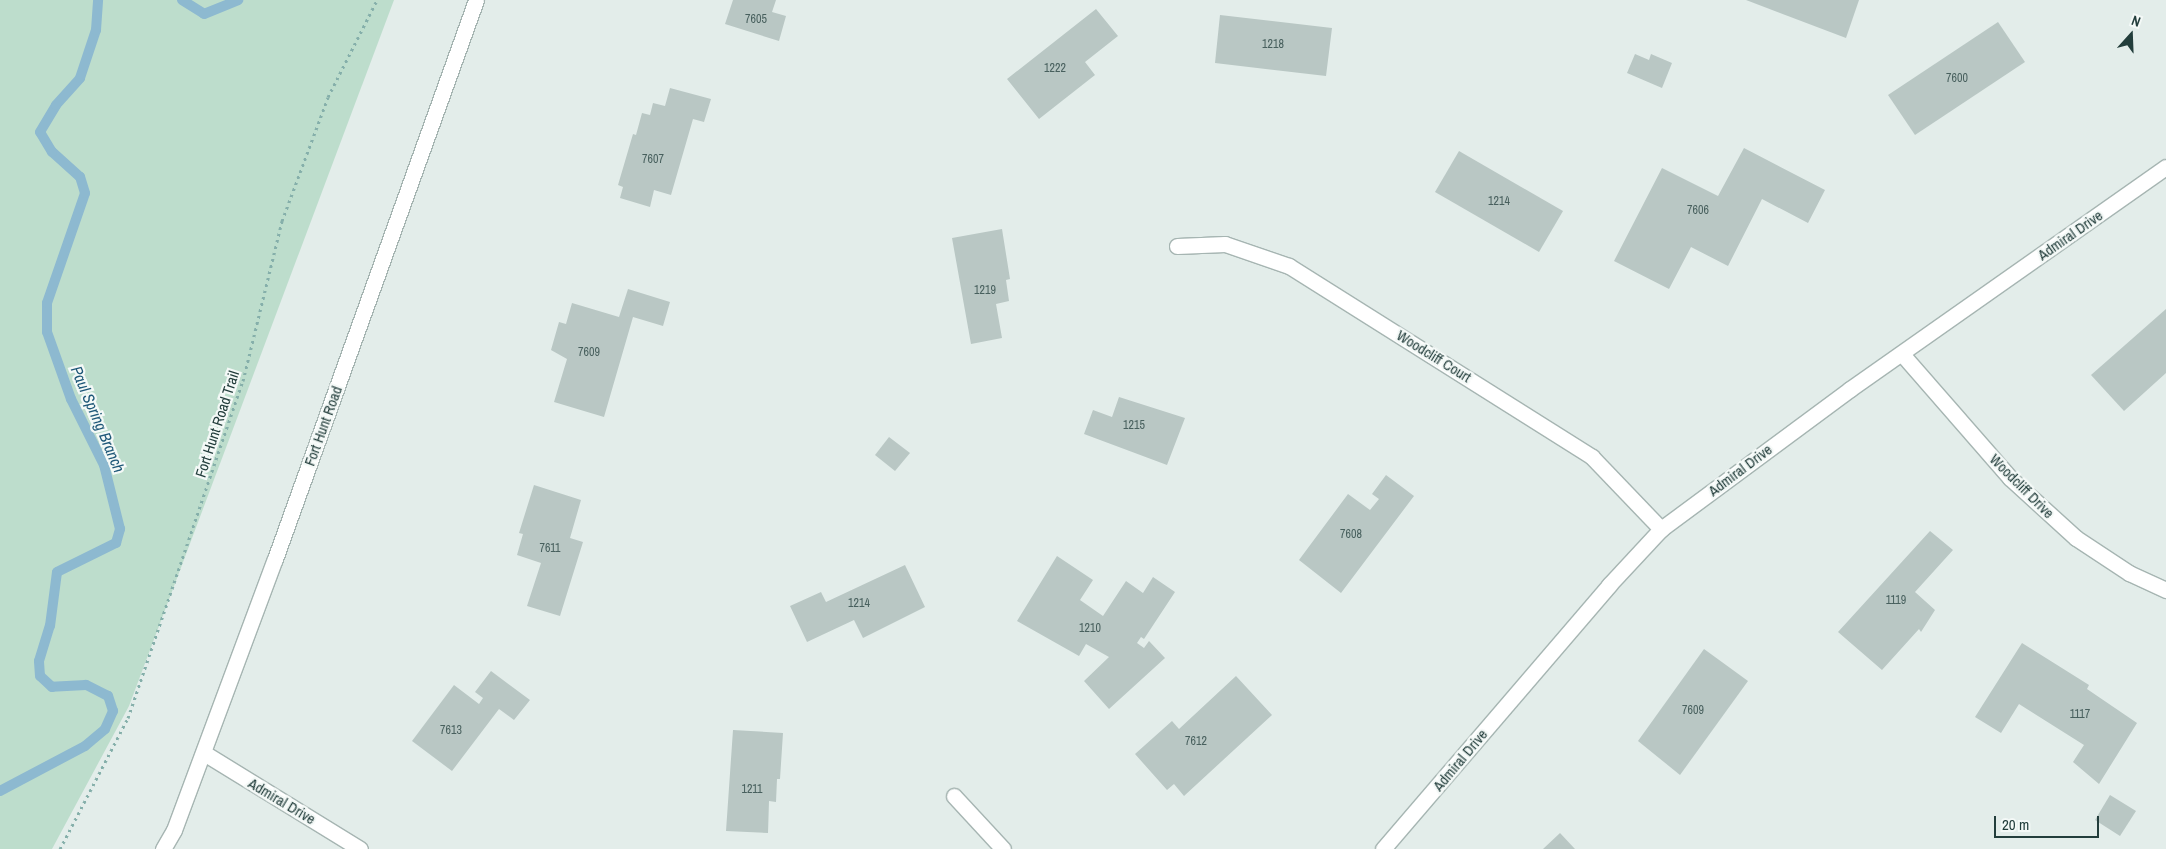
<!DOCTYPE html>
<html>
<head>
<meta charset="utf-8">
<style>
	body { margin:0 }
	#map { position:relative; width:2166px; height:849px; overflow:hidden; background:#e3edea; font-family:"Archivo Narrow",sans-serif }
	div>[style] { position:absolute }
	.green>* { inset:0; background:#bdddcc }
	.stream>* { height:10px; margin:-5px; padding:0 5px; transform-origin:5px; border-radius:5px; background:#8db9d0 }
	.building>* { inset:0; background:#b9c7c4 }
	.path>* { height:3px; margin-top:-1.5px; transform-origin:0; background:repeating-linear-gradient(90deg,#85afaa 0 2.5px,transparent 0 6.5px) }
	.roads { filter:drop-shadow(1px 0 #a6b5b2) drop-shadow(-1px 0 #a6b5b2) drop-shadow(0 1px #a6b5b2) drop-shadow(0 -1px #a6b5b2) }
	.minor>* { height:15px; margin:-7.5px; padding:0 7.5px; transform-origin:7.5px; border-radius:7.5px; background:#fff }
	.secondary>* { height:15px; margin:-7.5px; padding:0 7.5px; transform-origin:7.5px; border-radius:7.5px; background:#fff }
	span { translate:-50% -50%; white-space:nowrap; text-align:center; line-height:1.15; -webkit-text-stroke:4.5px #f4f9f7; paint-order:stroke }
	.number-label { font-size:12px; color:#48605e }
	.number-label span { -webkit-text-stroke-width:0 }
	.street-label { font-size:15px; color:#233e3c }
	.water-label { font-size:16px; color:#1f5878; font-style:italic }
	.north { position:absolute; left:2106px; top:10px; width:50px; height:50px; -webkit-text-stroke:4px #f4f9f7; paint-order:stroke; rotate:20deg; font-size:14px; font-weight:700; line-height:20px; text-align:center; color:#233e3c }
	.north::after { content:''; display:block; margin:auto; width:18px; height:22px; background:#233e3c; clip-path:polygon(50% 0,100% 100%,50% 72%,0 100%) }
	.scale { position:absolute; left:1994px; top:816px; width:105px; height:22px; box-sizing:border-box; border:2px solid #233e3c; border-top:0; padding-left:6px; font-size:15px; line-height:18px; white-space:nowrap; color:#233e3c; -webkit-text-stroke:4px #f4f9f7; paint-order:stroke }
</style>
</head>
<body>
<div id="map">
	<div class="green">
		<i style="clip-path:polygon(0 0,394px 0,129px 706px,52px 849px,0 849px)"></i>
	</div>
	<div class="stream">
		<i style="left:182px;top:0;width:26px;rotate:32deg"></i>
		<i style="left:204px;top:14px;width:37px;rotate:-22deg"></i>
		<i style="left:0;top:791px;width:96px;rotate:-27.9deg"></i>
		<i style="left:85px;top:746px;width:26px;rotate:-40deg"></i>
		<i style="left:105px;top:729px;width:20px;rotate:-66deg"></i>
		<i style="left:113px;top:711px;width:16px;rotate:-108deg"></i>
		<i style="left:108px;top:696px;width:25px;rotate:-153deg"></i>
		<i style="left:86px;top:685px;width:34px;rotate:177deg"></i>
		<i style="left:52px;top:687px;width:16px;rotate:-137deg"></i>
		<i style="left:40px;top:676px;width:15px;rotate:-94deg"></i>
		<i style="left:39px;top:661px;width:37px;rotate:-73deg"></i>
		<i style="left:50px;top:626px;width:54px;rotate:-82.6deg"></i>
		<i style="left:57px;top:572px;width:66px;rotate:-26.2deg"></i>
		<i style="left:116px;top:543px;width:15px;rotate:-74deg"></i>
		<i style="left:120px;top:529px;width:66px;rotate:-104deg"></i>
		<i style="left:104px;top:465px;width:74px;rotate:-116.6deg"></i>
		<i style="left:71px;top:399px;width:71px;rotate:-109.7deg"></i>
		<i style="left:47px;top:332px;width:29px;rotate:-90deg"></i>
		<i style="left:47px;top:303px;width:116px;rotate:-70.9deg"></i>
		<i style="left:85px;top:193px;width:17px;rotate:-107deg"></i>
		<i style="left:80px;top:177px;width:38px;rotate:-138deg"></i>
		<i style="left:52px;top:152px;width:23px;rotate:-121deg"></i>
		<i style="left:40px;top:132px;width:31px;rotate:-59deg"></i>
		<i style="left:56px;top:105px;width:36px;rotate:-48deg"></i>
		<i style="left:80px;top:78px;width:51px;rotate:-71.6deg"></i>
		<i style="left:96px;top:30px;width:30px;rotate:-86deg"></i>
	</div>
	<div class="building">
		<i style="clip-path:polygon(733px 0,776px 0,772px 12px,786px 16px,779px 41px,725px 24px)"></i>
		<i style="clip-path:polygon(1746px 0,1859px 0,1846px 38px)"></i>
		<i style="clip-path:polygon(1096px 9px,1118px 36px,1085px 62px,1095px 75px,1039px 119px,1007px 79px)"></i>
		<i style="clip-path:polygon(1220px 15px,1332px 28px,1326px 76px,1215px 63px)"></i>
		<i style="clip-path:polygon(1998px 22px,2025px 62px,1915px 135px,1888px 95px)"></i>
		<i style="clip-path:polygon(1635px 54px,1649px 60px,1651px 54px,1672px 63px,1662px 88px,1627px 73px)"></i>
		<i style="clip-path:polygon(670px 88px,711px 99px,704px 122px,693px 119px,671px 195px,654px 190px,650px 207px,620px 198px,623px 187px,618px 185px,633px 134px,636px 135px,642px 113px,650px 115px,653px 103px,665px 106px)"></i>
		<i style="clip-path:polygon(1744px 148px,1825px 190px,1808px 223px,1762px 199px,1728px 266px,1691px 247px,1669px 289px,1614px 261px,1662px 168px,1718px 196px)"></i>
		<i style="clip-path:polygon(1459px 151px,1563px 211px,1539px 252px,1435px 192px)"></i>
		<i style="clip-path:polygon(1002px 229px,1010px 279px,1006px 280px,1009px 301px,996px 304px,1002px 338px,971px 344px,952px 238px)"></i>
		<i style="clip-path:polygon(628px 289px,670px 302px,663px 326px,633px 317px,604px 417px,554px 402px,567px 359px,551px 350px,559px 322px,566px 324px,572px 303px,619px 317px)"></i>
		<i style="clip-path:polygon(2166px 309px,2166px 373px,2124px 411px,2091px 375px)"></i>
		<i style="clip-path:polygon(1119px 397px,1185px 418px,1167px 465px,1084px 434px,1093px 410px,1112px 417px)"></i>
		<i style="clip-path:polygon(889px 437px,910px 453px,895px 471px,875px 455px)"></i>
		<i style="clip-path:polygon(1386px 475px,1414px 496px,1341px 593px,1299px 560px,1348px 494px,1370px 510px,1379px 499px,1372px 494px)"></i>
		<i style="clip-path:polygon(534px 485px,581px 500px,570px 538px,583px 542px,560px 616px,527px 606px,541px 563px,517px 555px,523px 534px,519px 533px)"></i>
		<i style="clip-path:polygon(1930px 531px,1953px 550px,1915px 592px,1935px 610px,1921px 632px,1919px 629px,1882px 670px,1838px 632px)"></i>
		<i style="clip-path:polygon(1057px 556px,1093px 580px,1080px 600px,1103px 616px,1126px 581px,1143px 593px,1153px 577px,1175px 592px,1144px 639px,1141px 637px,1137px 643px,1144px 648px,1149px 641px,1165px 658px,1109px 709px,1084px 681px,1109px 657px,1086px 644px,1079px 656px,1017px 621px)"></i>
		<i style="clip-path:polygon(905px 565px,925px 607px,863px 638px,854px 620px,807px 642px,790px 606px,821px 592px,826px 602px)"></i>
		<i style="clip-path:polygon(2022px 643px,2089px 685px,2087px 689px,2137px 723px,2099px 784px,2073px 762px,2084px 745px,2019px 704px,2001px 733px,1975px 717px)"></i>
		<i style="clip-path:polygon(1704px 649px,1748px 681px,1680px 775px,1638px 741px)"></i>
		<i style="clip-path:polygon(491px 671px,530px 700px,514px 720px,499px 709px,452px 771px,412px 741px,454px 685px,479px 704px,483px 698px,475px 692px)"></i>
		<i style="clip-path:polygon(1236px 676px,1272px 715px,1184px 796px,1174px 784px,1167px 790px,1135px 754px,1172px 721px,1179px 729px)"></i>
		<i style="clip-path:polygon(733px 730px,783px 733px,780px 779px,777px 779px,776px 802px,769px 801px,768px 833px,726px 831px)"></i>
		<i style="clip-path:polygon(2110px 795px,2136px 811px,2120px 836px,2095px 820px)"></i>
		<i style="clip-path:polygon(1560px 833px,1575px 849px,1543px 849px)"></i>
	</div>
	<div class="path">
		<i style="left:60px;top:849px;width:148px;rotate:-62.6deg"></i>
		<i style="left:128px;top:718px;width:356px;rotate:-71.2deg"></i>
		<i style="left:243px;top:381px;width:165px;rotate:-76.3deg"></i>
		<i style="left:282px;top:221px;width:132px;rotate:-69.6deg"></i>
		<i style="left:328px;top:97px;width:109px;rotate:-63.2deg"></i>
	</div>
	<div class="roads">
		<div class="minor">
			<i style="left:1177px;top:246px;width:48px;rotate:-2.4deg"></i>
			<i style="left:1225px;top:244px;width:68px;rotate:19deg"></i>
			<i style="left:1289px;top:266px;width:358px;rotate:32.2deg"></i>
			<i style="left:1592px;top:457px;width:100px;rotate:46.2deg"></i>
			<i style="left:1902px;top:354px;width:164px;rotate:48.9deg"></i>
			<i style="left:2010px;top:478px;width:89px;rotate:42.3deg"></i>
			<i style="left:2076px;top:538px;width:64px;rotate:33.4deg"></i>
			<i style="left:2129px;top:573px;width:41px;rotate:24.7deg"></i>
			<i style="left:204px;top:753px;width:183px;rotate:31.6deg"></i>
			<i style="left:954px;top:796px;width:72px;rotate:47.2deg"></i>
			<i style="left:1383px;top:849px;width:348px;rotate:-49.4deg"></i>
			<i style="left:1609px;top:585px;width:76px;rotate:-47.1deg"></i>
			<i style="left:1661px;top:529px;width:235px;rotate:-36.5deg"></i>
			<i style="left:1850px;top:389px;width:386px;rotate:-35.1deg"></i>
		</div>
		<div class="secondary">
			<i style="left:163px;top:849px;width:22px;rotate:-60deg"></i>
			<i style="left:174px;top:830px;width:289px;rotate:-69.6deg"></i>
			<i style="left:275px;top:559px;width:594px;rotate:-70.22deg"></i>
		</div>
	</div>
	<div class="number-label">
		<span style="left:756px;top:20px">7605</span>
		<span style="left:1273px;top:45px">1218</span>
		<span style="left:1055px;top:69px">1222</span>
		<span style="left:1957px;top:79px">7600</span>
		<span style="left:653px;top:160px">7607</span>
		<span style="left:1499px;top:202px">1214</span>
		<span style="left:1698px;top:211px">7606</span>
		<span style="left:985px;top:291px">1219</span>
		<span style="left:589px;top:353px">7609</span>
		<span style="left:1134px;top:426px">1215</span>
		<span style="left:1351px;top:535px">7608</span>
		<span style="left:550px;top:549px">7611</span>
		<span style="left:1896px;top:601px">1119</span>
		<span style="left:859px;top:604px">1214</span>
		<span style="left:1090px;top:629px">1210</span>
		<span style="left:1693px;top:711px">7609</span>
		<span style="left:2080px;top:715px">1117</span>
		<span style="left:451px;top:731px">7613</span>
		<span style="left:1196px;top:742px">7612</span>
		<span style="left:752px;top:790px">1211</span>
	</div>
	<div class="street-label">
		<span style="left:2070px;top:235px;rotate:-35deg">Admiral Drive</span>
		<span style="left:1434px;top:356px;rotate:32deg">Woodcliff Court</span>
		<span style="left:217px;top:424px;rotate:-72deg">Fort Hunt Road Trail</span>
		<span style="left:323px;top:426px;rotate:-70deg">Fort Hunt Road</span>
		<span style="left:1740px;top:470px;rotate:-37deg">Admiral Drive</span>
		<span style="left:2022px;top:486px;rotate:45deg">Woodcliff Drive</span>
		<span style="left:1460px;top:760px;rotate:-50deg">Admiral Drive</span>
		<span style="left:282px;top:801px;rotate:31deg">Admiral Drive</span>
	</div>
	<div class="water-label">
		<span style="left:98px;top:419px;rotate:67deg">Paul Spring Branch</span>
	</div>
	<div class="north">N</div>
	<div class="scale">20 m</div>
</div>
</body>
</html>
